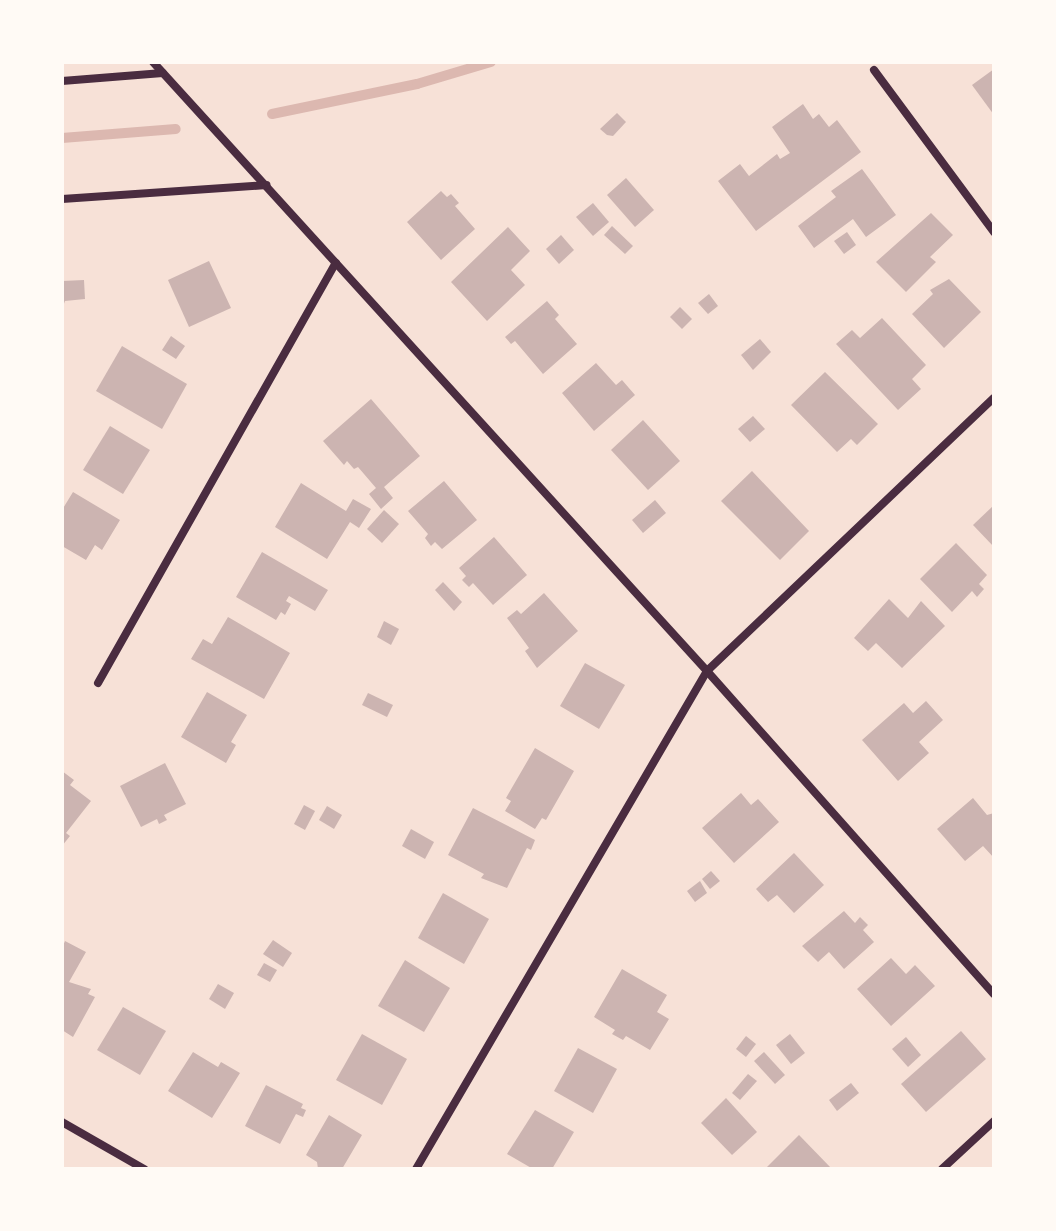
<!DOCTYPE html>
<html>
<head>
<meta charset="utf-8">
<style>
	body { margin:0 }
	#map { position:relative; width:1056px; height:1231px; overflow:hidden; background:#f7e1d7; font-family:Ubuntu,sans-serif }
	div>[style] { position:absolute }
	.stream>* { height:10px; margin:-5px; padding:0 5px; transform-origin:5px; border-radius:5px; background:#dcb8b0 }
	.building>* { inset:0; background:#ccb4b1 }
	.minor>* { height:8px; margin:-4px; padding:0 4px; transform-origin:4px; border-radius:4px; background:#4a2c40 }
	span { translate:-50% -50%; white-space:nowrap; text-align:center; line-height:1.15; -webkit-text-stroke:6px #fffaf5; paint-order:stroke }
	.frame { position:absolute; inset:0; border:64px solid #fffaf5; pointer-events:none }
</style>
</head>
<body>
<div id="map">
	<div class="stream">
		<i style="left:272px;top:114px;width:148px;rotate:-11.7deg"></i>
		<i style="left:417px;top:84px;width:77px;rotate:-16.6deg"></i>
		<i style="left:62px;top:138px;width:114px;rotate:-4.5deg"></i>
	</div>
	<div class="building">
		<i style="clip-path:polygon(994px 69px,994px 115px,972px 85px)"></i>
		<i style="clip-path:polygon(803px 104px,813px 119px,819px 114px,829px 127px,837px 120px,861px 152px,756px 231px,718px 181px,740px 164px,749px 176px,777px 154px,780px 159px,790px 153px,772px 127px)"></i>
		<i style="clip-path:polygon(617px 113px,626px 122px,613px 136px,607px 135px,600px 129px)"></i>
		<i style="clip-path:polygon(862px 169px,896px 215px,866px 237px,853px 219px,814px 248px,798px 226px,836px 197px,831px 191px)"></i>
		<i style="clip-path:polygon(626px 178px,654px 210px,635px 227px,607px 195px)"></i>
		<i style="clip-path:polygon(441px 191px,447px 197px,451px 194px,459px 203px,455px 206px,475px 229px,441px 260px,407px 222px)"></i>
		<i style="clip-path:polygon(593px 203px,609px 222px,593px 236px,576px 217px)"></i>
		<i style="clip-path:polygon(931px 213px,953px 235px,930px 257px,936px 262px,906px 292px,876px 262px)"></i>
		<i style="clip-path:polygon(612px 226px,633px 246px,625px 254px,604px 235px)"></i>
		<i style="clip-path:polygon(508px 227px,530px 251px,511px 270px,525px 285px,487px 321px,451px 282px)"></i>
		<i style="clip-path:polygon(847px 232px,856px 245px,844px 254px,834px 241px)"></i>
		<i style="clip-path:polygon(561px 235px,574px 250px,559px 264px,546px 249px)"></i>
		<i style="clip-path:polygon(209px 261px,231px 308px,189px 327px,168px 280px)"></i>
		<i style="clip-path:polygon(949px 279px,981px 312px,944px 348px,912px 314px,933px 294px,930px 290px)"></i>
		<i style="clip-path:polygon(84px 280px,85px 299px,65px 301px,62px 309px,62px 281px)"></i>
		<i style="clip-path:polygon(709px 294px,718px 306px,708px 314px,698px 303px)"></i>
		<i style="clip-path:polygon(547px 301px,559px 315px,555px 319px,577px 344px,543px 374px,515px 341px,511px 344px,505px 337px)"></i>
		<i style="clip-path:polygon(680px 307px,692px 319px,682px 329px,670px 317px)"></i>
		<i style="clip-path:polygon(882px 318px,926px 365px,912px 379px,921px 389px,898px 410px,836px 344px,852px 330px,860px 338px)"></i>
		<i style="clip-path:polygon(171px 336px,185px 346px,176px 359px,162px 350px)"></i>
		<i style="clip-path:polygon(760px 339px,771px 352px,753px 370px,741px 355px)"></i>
		<i style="clip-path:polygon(122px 346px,187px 384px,162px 429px,96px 391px)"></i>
		<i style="clip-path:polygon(596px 363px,616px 385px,622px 380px,635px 395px,594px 431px,562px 393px)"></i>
		<i style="clip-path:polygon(825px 372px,878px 424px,857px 445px,851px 439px,837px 452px,791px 405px)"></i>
		<i style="clip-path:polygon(371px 399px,420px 456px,384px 487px,393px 498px,381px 509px,369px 494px,376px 488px,358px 467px,354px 469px,347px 461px,344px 465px,323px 441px)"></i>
		<i style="clip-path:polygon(753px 416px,765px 429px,750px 442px,738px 429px)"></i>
		<i style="clip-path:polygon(643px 420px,680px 461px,648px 490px,611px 450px)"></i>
		<i style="clip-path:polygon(110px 426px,150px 450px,123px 494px,83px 470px)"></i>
		<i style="clip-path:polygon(752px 471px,809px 531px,780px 560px,721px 501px)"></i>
		<i style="clip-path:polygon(444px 481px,477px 520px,442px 549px,435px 542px,431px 546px,425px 538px,428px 534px,408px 511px)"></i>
		<i style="clip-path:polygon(301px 483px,346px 511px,353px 499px,371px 509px,359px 528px,350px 522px,327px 559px,275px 527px)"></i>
		<i style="clip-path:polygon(73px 492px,120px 520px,102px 550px,95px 545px,86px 560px,62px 546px,62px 510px)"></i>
		<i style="clip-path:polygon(655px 500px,666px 513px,643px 533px,632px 520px)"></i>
		<i style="clip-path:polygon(994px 505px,994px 547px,973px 525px)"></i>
		<i style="clip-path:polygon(384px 510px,399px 524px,382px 543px,367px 529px)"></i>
		<i style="clip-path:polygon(494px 537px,527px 575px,493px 605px,473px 583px,469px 587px,462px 580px,466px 576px,459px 568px)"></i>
		<i style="clip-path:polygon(956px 543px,987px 575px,979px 584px,984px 589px,977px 597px,972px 591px,952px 612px,920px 579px)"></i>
		<i style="clip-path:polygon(262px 552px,328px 590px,315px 611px,289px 596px,286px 601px,291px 604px,285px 615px,281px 612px,276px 620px,236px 597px)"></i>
		<i style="clip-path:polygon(443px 582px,462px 602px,454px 611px,435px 590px)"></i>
		<i style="clip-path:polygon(544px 593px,578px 631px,537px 668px,525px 651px,529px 648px,507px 618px,517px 610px,521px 614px)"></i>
		<i style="clip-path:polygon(889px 599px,908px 618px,921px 601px,945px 626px,902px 668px,876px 643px,868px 651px,854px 638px)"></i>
		<i style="clip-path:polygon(228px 617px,290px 653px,264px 699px,191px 659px,203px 639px,212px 644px)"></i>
		<i style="clip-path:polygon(384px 621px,399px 629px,391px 645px,377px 637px)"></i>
		<i style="clip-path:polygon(585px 663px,625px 685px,599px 729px,560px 706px)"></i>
		<i style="clip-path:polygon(207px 692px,247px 715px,231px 742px,236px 745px,226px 763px,181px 737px)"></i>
		<i style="clip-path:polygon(368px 693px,393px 705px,387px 717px,362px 705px)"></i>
		<i style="clip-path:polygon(926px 701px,943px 720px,919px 742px,929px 753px,898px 781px,862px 740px,904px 703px,913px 713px)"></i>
		<i style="clip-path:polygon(535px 748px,574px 771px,546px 820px,542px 818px,535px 829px,505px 811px,511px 801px,506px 798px)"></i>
		<i style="clip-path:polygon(165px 763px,186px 804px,164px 815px,167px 820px,159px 824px,157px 819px,141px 827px,120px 786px)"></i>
		<i style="clip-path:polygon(62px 771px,74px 780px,70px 785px,91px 801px,66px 833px,70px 836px,62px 846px)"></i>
		<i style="clip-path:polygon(741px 793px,751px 805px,758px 799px,779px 822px,734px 863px,702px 828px)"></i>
		<i style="clip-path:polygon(973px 798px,987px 815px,994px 813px,994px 858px,983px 846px,965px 861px,937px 829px)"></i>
		<i style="clip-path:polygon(304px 805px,315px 811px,305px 830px,294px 824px)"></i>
		<i style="clip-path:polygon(327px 806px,342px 815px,334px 829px,319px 820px)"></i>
		<i style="clip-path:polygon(473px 808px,535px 840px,531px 850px,527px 848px,507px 888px,481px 878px,484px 874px,448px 855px)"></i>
		<i style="clip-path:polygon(411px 829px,434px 842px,425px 859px,402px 846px)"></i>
		<i style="clip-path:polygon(794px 853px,824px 885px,794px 913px,777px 895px,768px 902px,756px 889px)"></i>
		<i style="clip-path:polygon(711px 871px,720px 881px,710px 889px,702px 879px)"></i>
		<i style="clip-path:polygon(700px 881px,707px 893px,695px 902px,687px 891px)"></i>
		<i style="clip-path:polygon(443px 893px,489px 919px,464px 964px,418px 938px)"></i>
		<i style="clip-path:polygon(844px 911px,855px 923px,860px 917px,868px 925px,863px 930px,874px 942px,844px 969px,829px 952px,818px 962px,802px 946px)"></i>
		<i style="clip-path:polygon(273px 940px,292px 953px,283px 967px,263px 954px)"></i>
		<i style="clip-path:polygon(65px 941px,86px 952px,69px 982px,91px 989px,88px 994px,95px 997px,73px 1037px,62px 1030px,62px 948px)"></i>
		<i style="clip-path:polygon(891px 958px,906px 974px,915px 965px,935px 986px,891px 1026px,857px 989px)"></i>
		<i style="clip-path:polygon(405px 960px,450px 988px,424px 1032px,378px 1006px)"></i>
		<i style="clip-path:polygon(264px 963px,277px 970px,270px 982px,257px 975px)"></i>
		<i style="clip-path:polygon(622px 969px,667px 995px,657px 1012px,669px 1019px,650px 1050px,626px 1036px,623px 1040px,612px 1034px,615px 1030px,594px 1017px)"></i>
		<i style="clip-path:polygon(218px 984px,234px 993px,225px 1009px,209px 999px)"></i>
		<i style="clip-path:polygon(123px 1007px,166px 1031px,140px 1075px,97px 1050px)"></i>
		<i style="clip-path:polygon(961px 1031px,986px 1059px,926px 1112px,901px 1084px)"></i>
		<i style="clip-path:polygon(362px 1034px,407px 1059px,382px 1105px,336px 1080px)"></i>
		<i style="clip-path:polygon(790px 1034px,805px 1053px,791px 1064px,776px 1045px)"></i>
		<i style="clip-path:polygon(746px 1036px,756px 1044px,746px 1057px,736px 1049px)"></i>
		<i style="clip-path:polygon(906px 1037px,921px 1055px,908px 1067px,892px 1049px)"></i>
		<i style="clip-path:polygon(578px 1048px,617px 1069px,593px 1113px,554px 1091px)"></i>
		<i style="clip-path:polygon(193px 1052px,218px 1067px,221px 1062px,240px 1073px,212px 1118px,168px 1091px)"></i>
		<i style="clip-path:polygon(764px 1052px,785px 1075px,775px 1084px,754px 1061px)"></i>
		<i style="clip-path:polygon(748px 1074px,757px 1081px,740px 1100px,732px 1093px)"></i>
		<i style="clip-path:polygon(851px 1083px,859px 1093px,837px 1111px,829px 1100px)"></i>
		<i style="clip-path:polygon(266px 1085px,303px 1104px,301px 1108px,306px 1110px,303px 1117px,296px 1114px,280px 1144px,245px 1126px)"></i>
		<i style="clip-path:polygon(726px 1098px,757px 1132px,732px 1155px,701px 1123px)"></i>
		<i style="clip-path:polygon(535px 1110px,574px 1132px,552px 1169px,533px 1169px,507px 1154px)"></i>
		<i style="clip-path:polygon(329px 1115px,362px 1135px,342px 1169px,318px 1169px,317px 1162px,306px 1155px)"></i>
		<i style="clip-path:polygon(799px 1135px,832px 1169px,765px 1169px)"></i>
	</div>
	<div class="minor">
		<i style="left:153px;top:62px;width:823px;rotate:47.71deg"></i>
		<i style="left:707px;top:671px;width:432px;rotate:48.4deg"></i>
		<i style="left:874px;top:70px;width:202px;rotate:53.5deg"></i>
		<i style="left:62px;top:81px;width:101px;rotate:-4.5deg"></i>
		<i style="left:62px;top:199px;width:205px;rotate:-3.9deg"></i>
		<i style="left:98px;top:683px;width:483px;rotate:-60.5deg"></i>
		<i style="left:62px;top:1122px;width:95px;rotate:29.8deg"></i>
		<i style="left:416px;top:1169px;width:577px;rotate:-59.7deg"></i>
		<i style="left:707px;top:671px;width:396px;rotate:-43.6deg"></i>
		<i style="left:942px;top:1169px;width:71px;rotate:-42.7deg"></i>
	</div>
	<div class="frame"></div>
</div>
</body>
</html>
